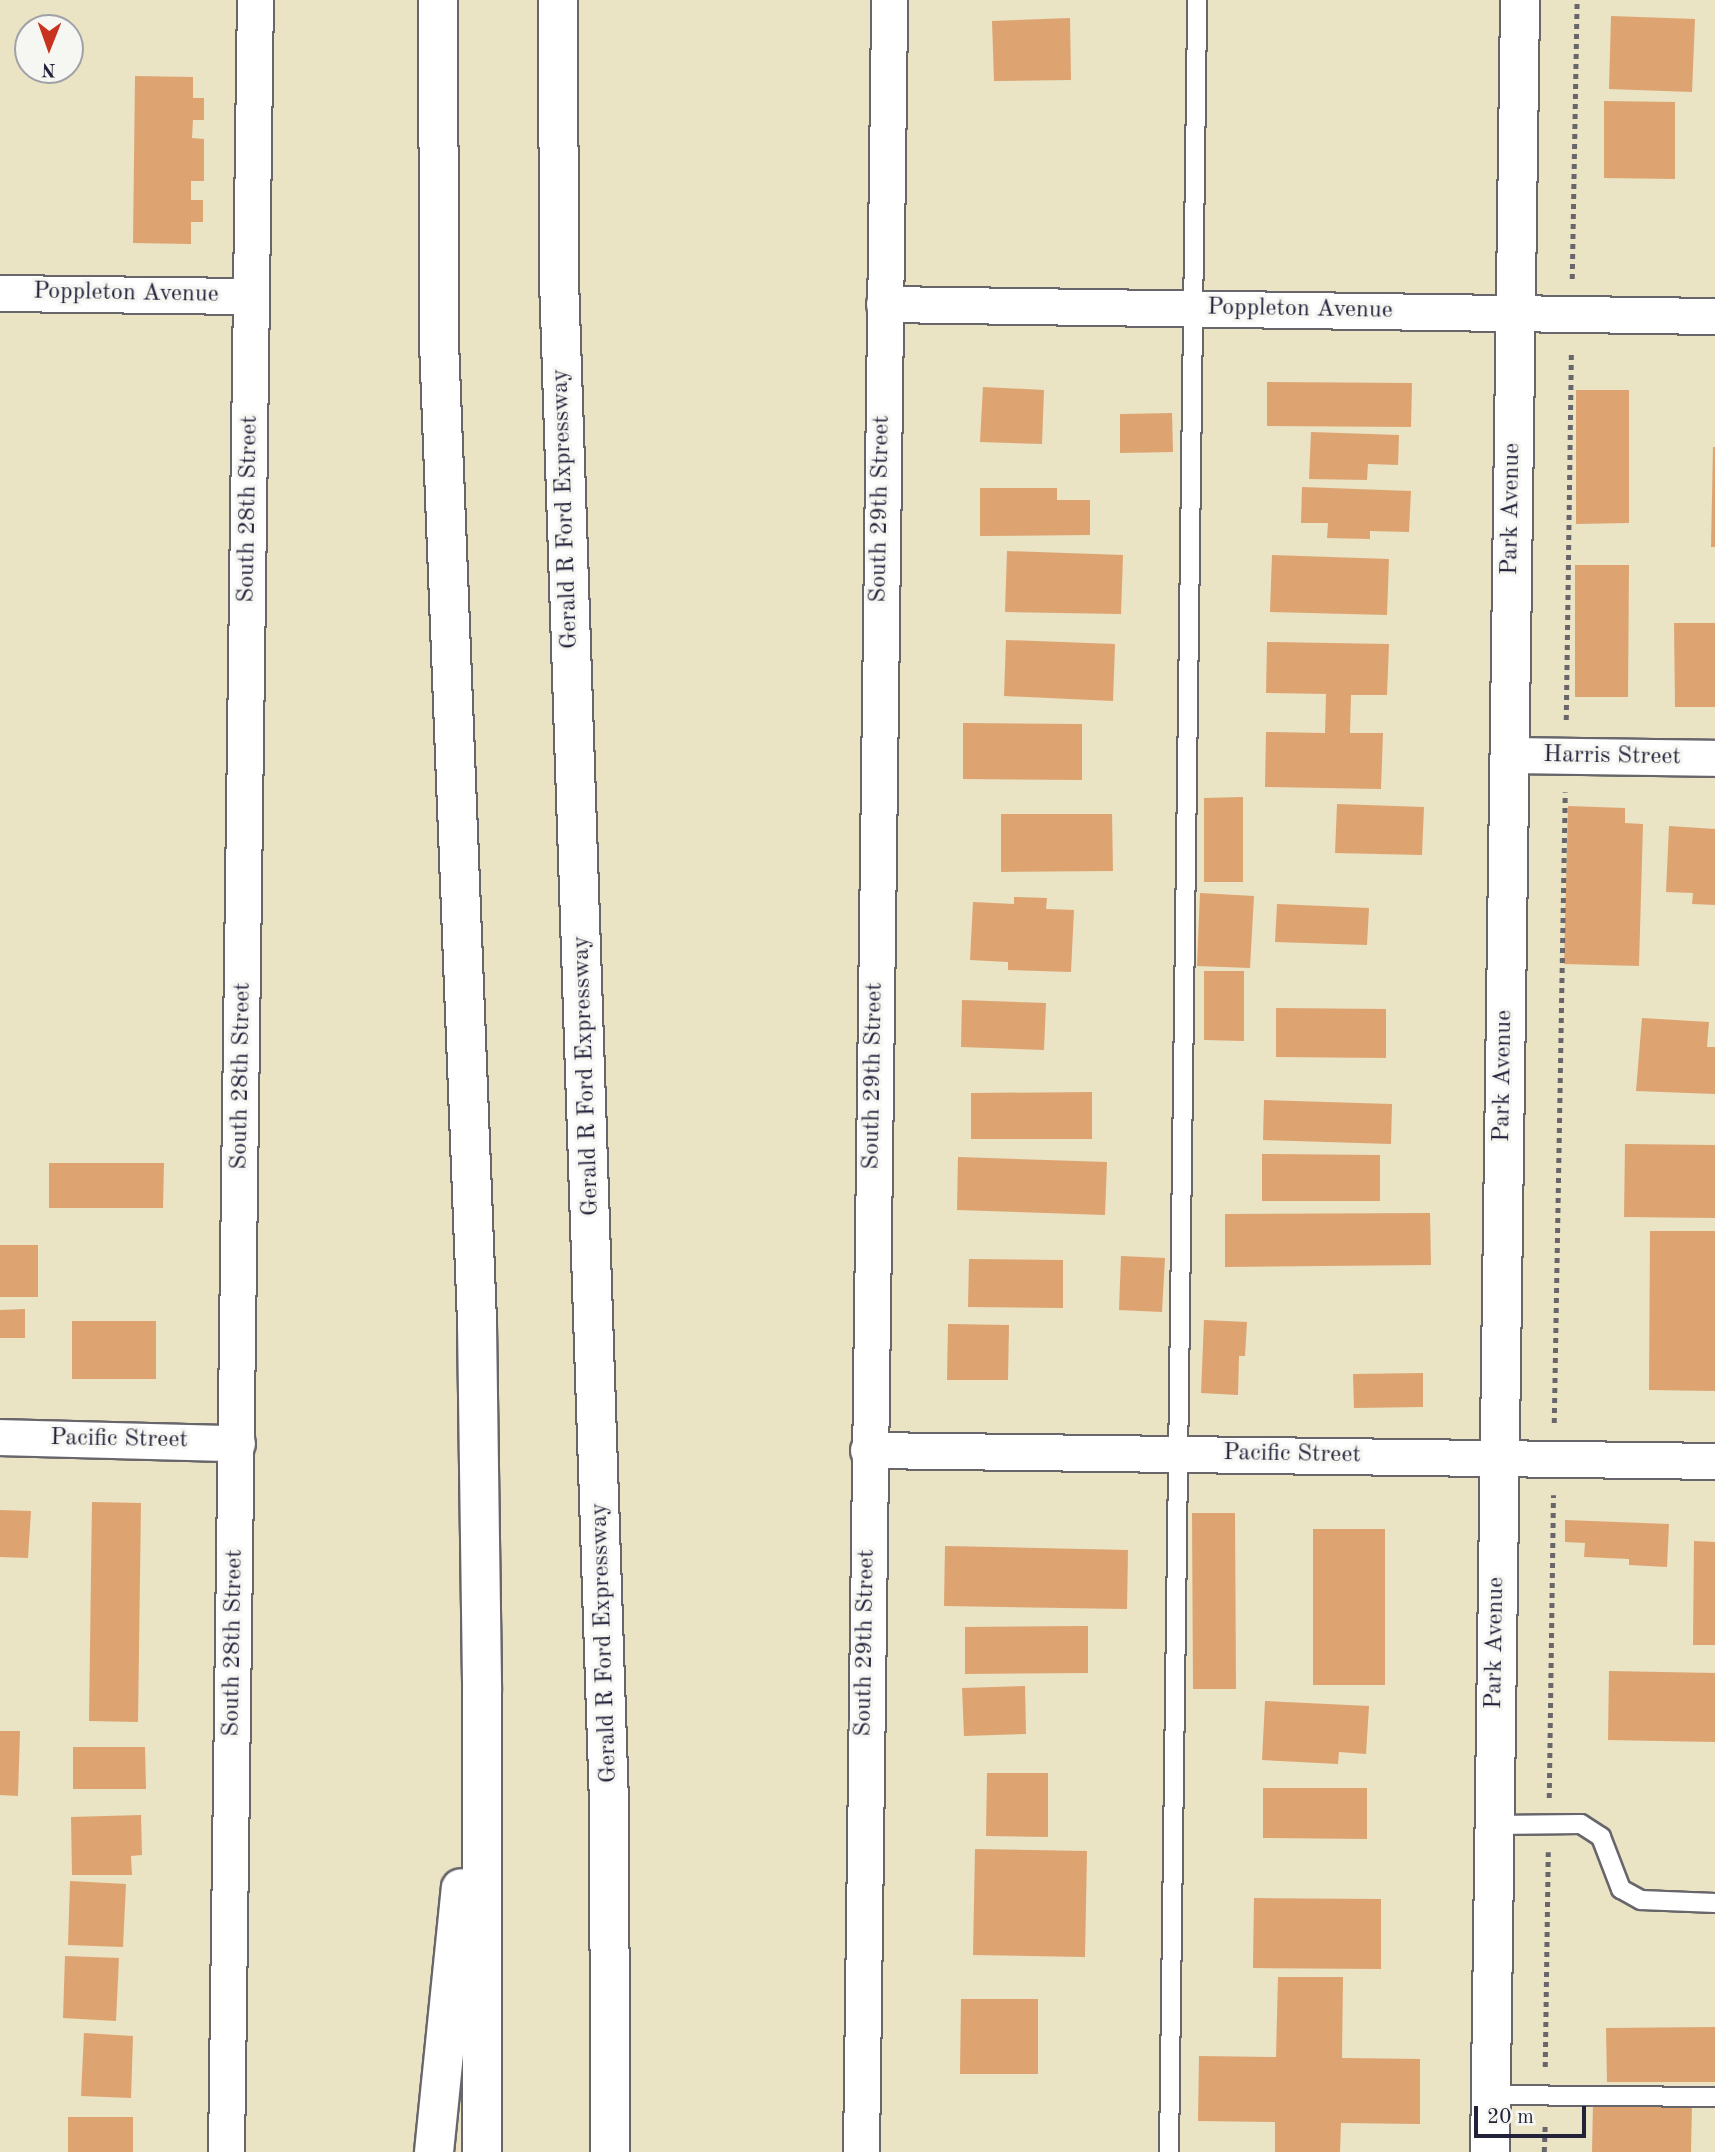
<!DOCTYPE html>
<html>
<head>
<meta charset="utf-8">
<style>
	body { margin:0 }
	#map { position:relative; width:1715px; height:2152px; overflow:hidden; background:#eae3c4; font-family:"Old Standard TT",serif }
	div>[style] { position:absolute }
	.building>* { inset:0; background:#dda472 }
	.path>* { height:4.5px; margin-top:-2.25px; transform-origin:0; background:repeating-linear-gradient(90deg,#68666b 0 5px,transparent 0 10px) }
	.roads { filter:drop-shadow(2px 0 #68666b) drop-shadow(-2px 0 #68666b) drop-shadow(0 2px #68666b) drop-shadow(0 -2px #68666b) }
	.lane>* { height:18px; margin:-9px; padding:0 9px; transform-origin:9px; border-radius:9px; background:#fff }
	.street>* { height:35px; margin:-17.5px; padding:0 17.5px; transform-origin:17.5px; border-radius:17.5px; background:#fff }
	.secondary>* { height:38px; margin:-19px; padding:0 19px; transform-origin:19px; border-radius:19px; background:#fff }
	.highway>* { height:38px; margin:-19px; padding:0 19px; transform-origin:19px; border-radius:19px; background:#fff }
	span { translate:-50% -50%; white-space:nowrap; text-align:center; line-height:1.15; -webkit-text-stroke:6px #f6f6f2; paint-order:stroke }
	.street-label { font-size:24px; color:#22223b }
	.north { position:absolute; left:14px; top:14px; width:70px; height:70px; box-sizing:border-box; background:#f6f6f2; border:2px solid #a1a1a9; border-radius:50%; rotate:181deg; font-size:19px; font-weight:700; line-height:28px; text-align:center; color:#22223b }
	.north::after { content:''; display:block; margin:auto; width:24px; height:32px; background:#c8321e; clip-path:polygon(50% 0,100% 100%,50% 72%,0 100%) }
	.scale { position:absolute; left:1474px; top:2106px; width:112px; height:32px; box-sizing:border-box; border:4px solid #22223b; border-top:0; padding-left:9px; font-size:21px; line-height:24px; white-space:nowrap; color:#22223b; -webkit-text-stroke:5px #f6f6f2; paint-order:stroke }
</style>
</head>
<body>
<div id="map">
	<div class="building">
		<i style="clip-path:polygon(1611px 16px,1695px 19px,1692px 92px,1609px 89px)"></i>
		<i style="clip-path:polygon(1070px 18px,1071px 80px,994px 81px,992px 21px)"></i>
		<i style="clip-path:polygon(135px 76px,193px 77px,193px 98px,204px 98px,204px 120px,193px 120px,192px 138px,204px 139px,204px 181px,191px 181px,191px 200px,203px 200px,203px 222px,191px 222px,191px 244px,133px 243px)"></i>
		<i style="clip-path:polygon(1604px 101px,1675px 102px,1675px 179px,1604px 178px)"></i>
		<i style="clip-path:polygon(1267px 382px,1412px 383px,1411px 427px,1267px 426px)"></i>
		<i style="clip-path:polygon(983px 387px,1044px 390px,1042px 444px,980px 442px)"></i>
		<i style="clip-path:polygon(1576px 390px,1629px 390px,1629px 523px,1576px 524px)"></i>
		<i style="clip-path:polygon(1172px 413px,1173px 452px,1120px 453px,1120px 414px)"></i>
		<i style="clip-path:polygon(1311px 432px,1399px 435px,1398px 465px,1368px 464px,1367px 480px,1309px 479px)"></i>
		<i style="clip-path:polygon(1713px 447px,1715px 447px,1715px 547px,1711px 547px)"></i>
		<i style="clip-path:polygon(1302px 487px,1411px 491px,1409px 532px,1370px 531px,1370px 539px,1327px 538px,1328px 523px,1301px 523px)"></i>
		<i style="clip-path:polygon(980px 488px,1057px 488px,1057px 500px,1090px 500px,1090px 535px,980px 536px)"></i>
		<i style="clip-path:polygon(1007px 551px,1123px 555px,1121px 614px,1005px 612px)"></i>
		<i style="clip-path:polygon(1272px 555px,1389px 559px,1387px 615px,1270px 612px)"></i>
		<i style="clip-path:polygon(1575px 565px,1629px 565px,1628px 697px,1575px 697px)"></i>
		<i style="clip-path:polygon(1674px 623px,1715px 623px,1715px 707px,1675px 707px)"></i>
		<i style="clip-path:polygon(1006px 640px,1115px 644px,1113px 701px,1004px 696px)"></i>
		<i style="clip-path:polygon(1267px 642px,1389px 644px,1387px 695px,1351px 695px,1350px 733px,1383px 733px,1381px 789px,1265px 787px,1266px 732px,1325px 733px,1326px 694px,1266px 693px)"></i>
		<i style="clip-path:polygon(963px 723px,1082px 724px,1082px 780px,963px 779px)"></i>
		<i style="clip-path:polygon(1243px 797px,1243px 882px,1204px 882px,1204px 798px)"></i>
		<i style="clip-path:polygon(1337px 804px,1424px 807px,1422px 855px,1335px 853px)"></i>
		<i style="clip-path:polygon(1568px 806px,1625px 808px,1625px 823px,1643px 824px,1639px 966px,1564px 964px)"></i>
		<i style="clip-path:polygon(1001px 814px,1112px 814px,1113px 871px,1001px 872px)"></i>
		<i style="clip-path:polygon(1669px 826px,1715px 829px,1715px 905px,1692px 904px,1693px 893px,1666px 892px)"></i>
		<i style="clip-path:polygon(1200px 893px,1254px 896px,1250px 968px,1197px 966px)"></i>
		<i style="clip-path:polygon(1014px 897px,1047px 898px,1046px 909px,1074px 910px,1071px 972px,1008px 970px,1008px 962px,970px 960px,973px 902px,1014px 904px)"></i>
		<i style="clip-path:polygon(1277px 904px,1369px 908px,1367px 945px,1275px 942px)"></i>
		<i style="clip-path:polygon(1204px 971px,1244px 971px,1244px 1041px,1204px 1040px)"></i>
		<i style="clip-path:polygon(962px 1000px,1046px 1003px,1044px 1050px,961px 1047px)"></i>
		<i style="clip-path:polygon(1276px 1008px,1386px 1009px,1386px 1058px,1276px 1057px)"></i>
		<i style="clip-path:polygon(1642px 1018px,1709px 1022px,1707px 1047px,1715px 1047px,1715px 1094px,1636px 1091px)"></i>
		<i style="clip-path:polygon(1092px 1092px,1092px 1139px,971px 1139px,971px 1093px)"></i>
		<i style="clip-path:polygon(1264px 1100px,1392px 1104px,1391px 1144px,1263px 1140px)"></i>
		<i style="clip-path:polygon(1625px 1144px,1715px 1145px,1715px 1218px,1624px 1217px)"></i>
		<i style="clip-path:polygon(1262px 1154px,1380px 1155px,1380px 1201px,1262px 1201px)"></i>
		<i style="clip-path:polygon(958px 1157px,1107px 1162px,1105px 1215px,957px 1210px)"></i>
		<i style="clip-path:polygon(49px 1163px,164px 1163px,163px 1208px,49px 1208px)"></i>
		<i style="clip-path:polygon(1430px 1213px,1431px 1265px,1225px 1267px,1225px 1214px)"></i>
		<i style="clip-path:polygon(1650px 1231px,1715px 1231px,1715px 1391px,1649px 1390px)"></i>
		<i style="clip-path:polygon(0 1245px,38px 1245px,38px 1297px,0 1297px)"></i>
		<i style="clip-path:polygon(1121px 1256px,1165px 1258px,1162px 1312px,1119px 1310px)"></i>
		<i style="clip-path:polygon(969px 1259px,1063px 1260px,1063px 1308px,968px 1307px)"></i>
		<i style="clip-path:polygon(25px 1309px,25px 1338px,0 1338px,0 1310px)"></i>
		<i style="clip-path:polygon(1204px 1320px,1247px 1322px,1245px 1356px,1239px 1356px,1238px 1395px,1201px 1393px)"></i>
		<i style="clip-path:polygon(72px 1321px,156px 1321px,156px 1379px,72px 1379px)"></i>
		<i style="clip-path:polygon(948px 1324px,1009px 1325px,1008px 1380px,947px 1380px)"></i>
		<i style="clip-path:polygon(1423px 1373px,1423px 1407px,1354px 1408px,1353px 1374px)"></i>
		<i style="clip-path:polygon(92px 1502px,141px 1503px,138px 1722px,89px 1721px)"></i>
		<i style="clip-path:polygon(0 1510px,31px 1511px,28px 1558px,0 1557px)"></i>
		<i style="clip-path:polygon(1192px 1513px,1235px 1513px,1236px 1689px,1193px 1689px)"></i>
		<i style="clip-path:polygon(1565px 1520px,1669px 1524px,1667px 1567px,1629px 1565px,1629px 1559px,1584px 1557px,1585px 1543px,1565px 1542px)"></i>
		<i style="clip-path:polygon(1313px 1529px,1385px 1529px,1385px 1685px,1313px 1685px)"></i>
		<i style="clip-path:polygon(1694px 1541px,1715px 1542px,1715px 1645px,1693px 1645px)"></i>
		<i style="clip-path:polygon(945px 1546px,1128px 1550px,1127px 1609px,944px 1606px)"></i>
		<i style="clip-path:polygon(1088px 1626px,1088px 1673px,965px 1674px,965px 1627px)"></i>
		<i style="clip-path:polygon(1609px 1671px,1715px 1673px,1715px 1742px,1608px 1740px)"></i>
		<i style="clip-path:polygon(1025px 1686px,1026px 1734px,964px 1736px,962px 1688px)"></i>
		<i style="clip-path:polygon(1265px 1701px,1369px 1706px,1366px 1754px,1339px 1752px,1338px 1764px,1262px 1760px)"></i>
		<i style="clip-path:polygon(0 1731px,20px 1731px,18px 1796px,0 1795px)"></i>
		<i style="clip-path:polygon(73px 1747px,145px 1747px,146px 1789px,73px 1789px)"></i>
		<i style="clip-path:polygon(987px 1773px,1048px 1773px,1048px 1837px,986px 1836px)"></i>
		<i style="clip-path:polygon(1263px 1788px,1367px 1788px,1367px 1839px,1263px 1838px)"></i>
		<i style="clip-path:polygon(141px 1815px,142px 1855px,131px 1856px,132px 1875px,72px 1875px,71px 1817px)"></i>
		<i style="clip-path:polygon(975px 1849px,1087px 1851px,1085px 1957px,973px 1955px)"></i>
		<i style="clip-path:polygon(70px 1881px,126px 1884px,123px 1947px,68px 1945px)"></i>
		<i style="clip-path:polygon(1254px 1898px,1381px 1899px,1381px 1969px,1253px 1968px)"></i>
		<i style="clip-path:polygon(65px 1956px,119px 1958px,116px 2021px,63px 2018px)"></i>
		<i style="clip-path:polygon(1278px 1977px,1343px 1977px,1342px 2058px,1420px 2059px,1420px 2124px,1341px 2123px,1340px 2152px,1275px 2152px,1275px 2122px,1198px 2121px,1199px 2056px,1276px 2057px)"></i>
		<i style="clip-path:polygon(961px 1999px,1038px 1999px,1038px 2074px,960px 2074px)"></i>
		<i style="clip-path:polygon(1715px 2027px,1715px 2082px,1607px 2082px,1606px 2028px)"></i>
		<i style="clip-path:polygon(84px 2033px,133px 2036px,131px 2098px,81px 2096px)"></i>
		<i style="clip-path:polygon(1593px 2104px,1692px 2105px,1691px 2152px,1592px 2152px)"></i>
		<i style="clip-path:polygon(68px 2117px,133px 2117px,133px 2152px,68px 2152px)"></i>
	</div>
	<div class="path">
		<i style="left:1572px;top:279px;width:279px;rotate:-89deg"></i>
		<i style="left:1566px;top:720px;width:369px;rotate:-89.2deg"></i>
		<i style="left:1554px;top:1423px;width:631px;rotate:-89deg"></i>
		<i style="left:1549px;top:1798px;width:303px;rotate:-89.2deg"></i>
		<i style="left:1545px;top:2067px;width:215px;rotate:-89.2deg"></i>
		<i style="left:1544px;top:2152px;width:30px;rotate:-88deg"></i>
	</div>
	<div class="roads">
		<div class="lane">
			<i style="left:1494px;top:1825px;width:87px;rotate:-0.7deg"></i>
			<i style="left:1581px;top:1824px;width:24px;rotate:33deg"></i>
			<i style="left:1601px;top:1837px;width:56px;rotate:69deg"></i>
			<i style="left:1621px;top:1889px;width:23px;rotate:29deg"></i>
			<i style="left:1641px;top:1900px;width:74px;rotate:2.3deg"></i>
			<i style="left:1490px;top:2095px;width:225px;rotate:0.5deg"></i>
			<i style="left:1169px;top:2152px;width:2152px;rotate:-89.25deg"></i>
		</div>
		<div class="street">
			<i style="left:0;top:293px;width:251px;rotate:0.7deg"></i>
			<i style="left:884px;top:304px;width:831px;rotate:0.83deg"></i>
			<i style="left:1509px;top:755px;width:206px;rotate:0.8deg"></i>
			<i style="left:0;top:1437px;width:237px;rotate:1.5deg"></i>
			<i style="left:868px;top:1450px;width:847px;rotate:0.74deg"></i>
			<i style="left:226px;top:2152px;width:2152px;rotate:-89.23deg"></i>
			<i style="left:861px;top:2152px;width:2152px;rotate:-89.25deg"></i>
		</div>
		<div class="secondary">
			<i style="left:1490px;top:2152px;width:2152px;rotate:-89.2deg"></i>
		</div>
		<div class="highway">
			<i style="left:438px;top:0;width:342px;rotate:89.8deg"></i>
			<i style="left:439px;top:342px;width:983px;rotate:87.78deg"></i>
			<i style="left:477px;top:1324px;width:367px;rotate:89.2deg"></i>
			<i style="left:482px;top:1691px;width:461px;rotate:90deg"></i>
			<i style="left:558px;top:0;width:280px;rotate:89.8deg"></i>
			<i style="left:559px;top:280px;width:1523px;rotate:88.12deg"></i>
			<i style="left:609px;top:1802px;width:350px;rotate:89.8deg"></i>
			<i style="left:434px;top:2152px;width:265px;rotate:-84.2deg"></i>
		</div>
	</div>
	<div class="street-label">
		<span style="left:126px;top:294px;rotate:1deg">Poppleton Avenue</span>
		<span style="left:1300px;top:310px;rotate:1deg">Poppleton Avenue</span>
		<span style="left:249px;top:509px;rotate:-89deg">South 28th Street</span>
		<span style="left:566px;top:509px;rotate:-92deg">Gerald R Ford Expressway</span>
		<span style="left:881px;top:509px;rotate:-89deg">South 29th Street</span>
		<span style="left:1512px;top:509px;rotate:-89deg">Park Avenue</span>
		<span style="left:1612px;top:757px;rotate:1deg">Harris Street</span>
		<span style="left:242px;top:1076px;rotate:-89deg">South 28th Street</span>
		<span style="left:587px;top:1076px;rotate:-92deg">Gerald R Ford Expressway</span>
		<span style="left:874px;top:1076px;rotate:-89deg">South 29th Street</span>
		<span style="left:1504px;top:1076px;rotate:-89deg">Park Avenue</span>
		<span style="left:119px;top:1440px;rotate:1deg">Pacific Street</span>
		<span style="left:1292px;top:1455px;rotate:1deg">Pacific Street</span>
		<span style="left:234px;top:1643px;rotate:-89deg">South 28th Street</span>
		<span style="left:605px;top:1643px;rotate:-92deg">Gerald R Ford Expressway</span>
		<span style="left:866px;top:1643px;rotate:-89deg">South 29th Street</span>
		<span style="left:1496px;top:1643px;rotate:-89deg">Park Avenue</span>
	</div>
	<div class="north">N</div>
	<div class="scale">20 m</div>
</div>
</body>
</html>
